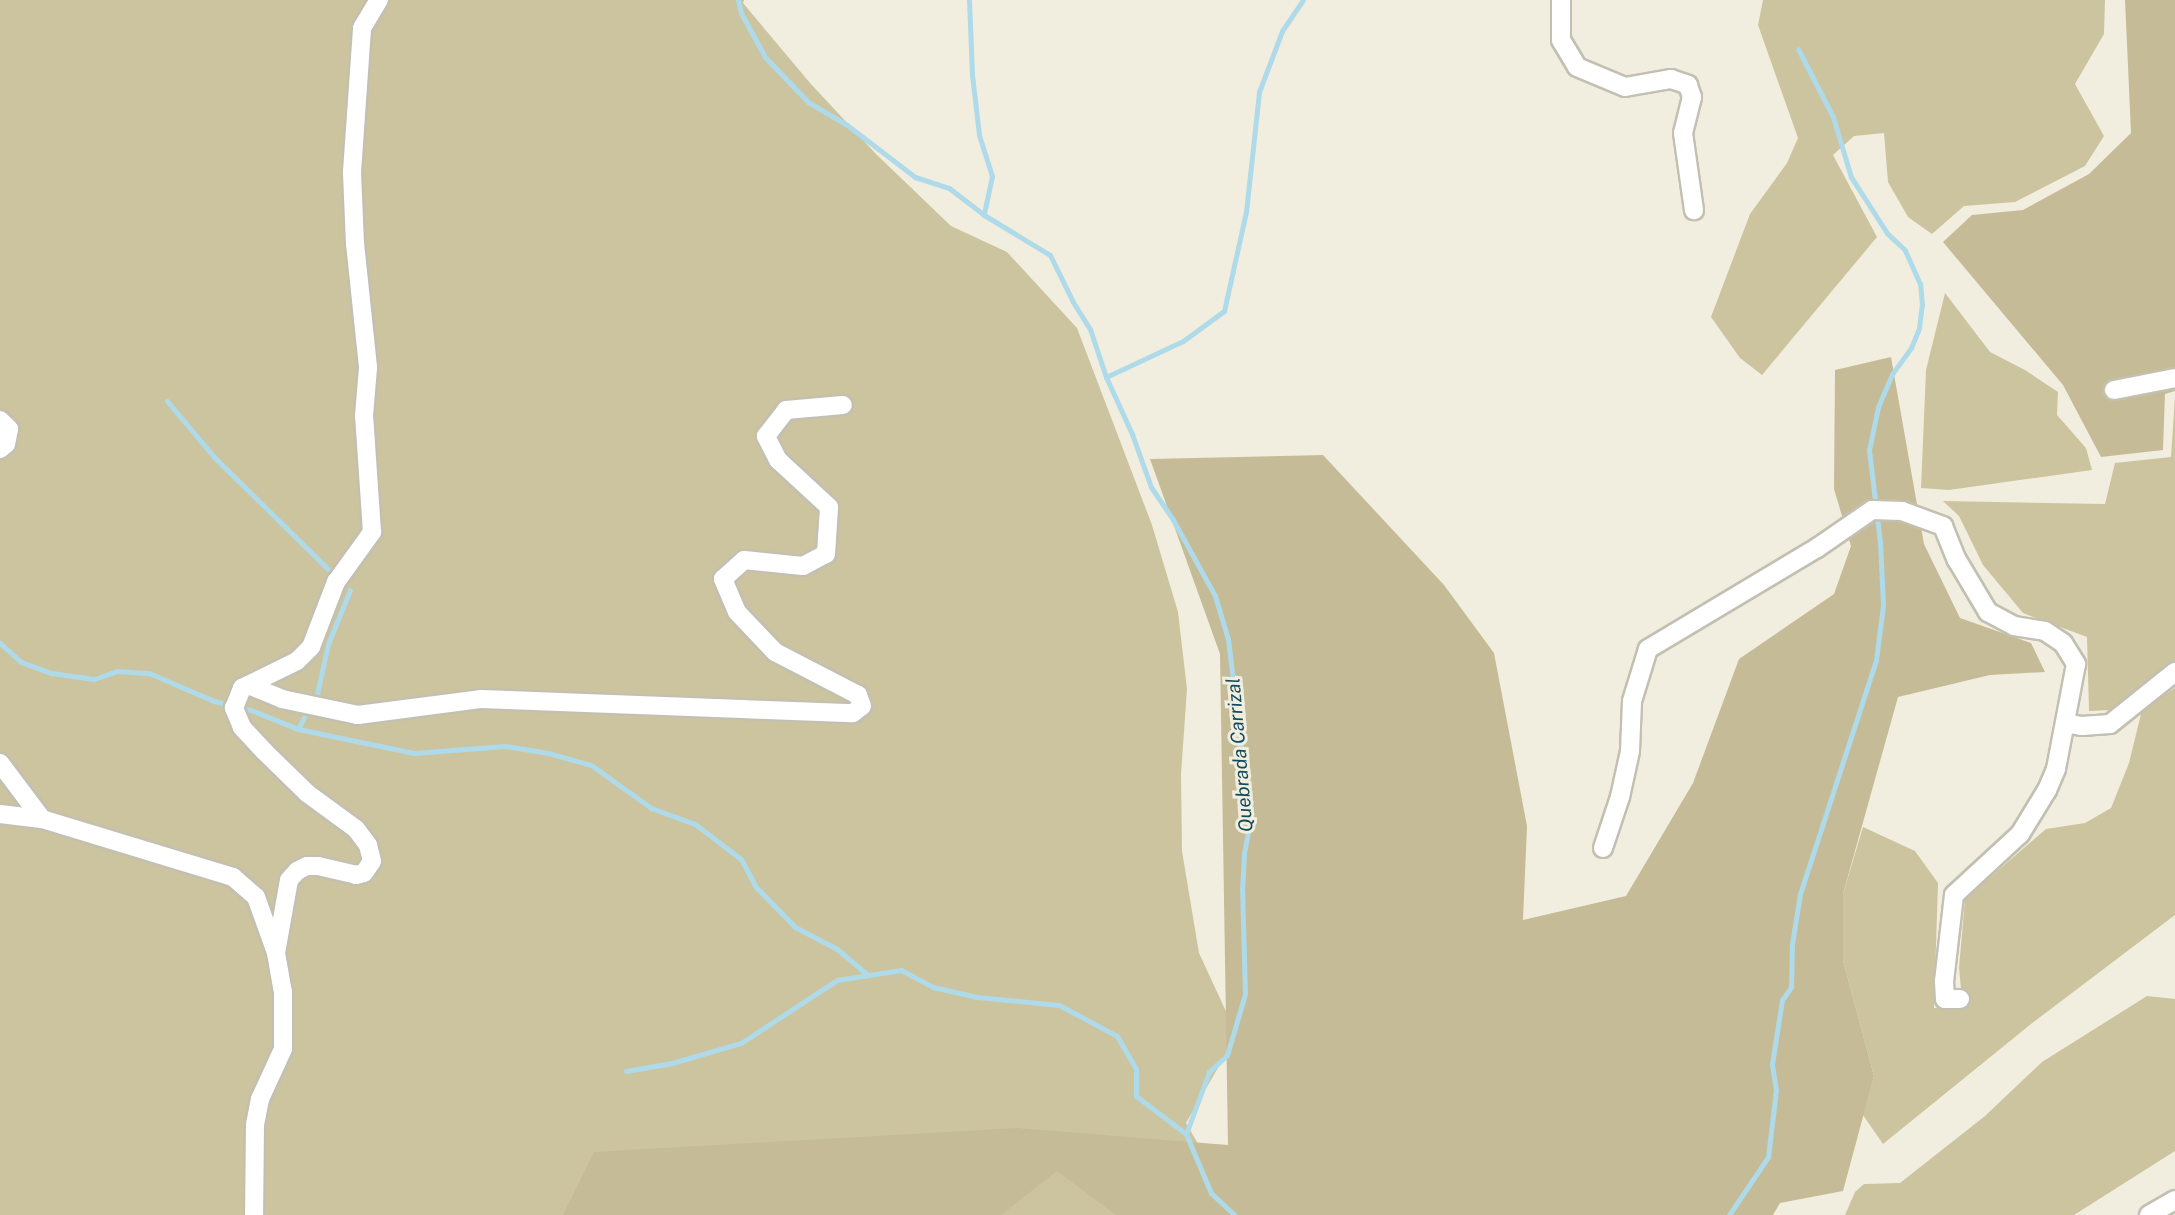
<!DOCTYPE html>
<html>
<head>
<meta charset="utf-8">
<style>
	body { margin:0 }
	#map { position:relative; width:2175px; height:1215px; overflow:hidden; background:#f1eedf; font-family:"Public Sans",sans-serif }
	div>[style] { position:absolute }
	.green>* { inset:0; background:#ccc49f }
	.forest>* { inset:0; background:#c5bc97 }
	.stream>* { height:5px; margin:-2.5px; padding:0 2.5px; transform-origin:2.5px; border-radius:2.5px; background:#aedaea }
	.roads { filter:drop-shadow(2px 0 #c3c0b1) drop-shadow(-2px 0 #c3c0b1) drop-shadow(0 2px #c3c0b1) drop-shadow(0 -2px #c3c0b1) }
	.minor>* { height:18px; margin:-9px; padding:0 9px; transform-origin:9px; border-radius:9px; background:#fff }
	span { translate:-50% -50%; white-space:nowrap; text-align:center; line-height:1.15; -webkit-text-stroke:6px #f1eedf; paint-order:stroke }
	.water-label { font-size:19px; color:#104b5d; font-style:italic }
</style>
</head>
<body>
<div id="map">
	<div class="green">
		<i style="clip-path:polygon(0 0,744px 0,743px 3px,810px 83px,876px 154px,951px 226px,1007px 252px,1077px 328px,1152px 525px,1178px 612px,1187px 689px,1181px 774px,1182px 851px,1199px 953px,1237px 1035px,1186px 1123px,1239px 1215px,0 1215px)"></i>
		<i style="clip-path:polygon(1763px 0,2105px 0,2104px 34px,2075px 84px,2104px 136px,2085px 166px,2015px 202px,1964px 206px,1932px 234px,1908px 217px,1888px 182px,1884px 133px,1854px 136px,1833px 155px,1877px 237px,1762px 375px,1740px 358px,1711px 317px,1750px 214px,1787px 163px,1798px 138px,1758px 25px)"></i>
		<i style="clip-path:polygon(1945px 293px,1990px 352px,2025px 370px,2058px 392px,2057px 415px,2086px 448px,2092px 470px,1949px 490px,1921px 488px,1926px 370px)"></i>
		<i style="clip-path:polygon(2175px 396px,2175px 663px,2111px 710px,2089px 711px,2087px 637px,2023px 613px,1983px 565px,1959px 516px,1943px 501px,2105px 504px,2115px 463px,2171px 457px)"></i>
		<i style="clip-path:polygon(2175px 688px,2175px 915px,2031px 1024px,1883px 1144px,1863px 1115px,1874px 1076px,1843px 960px,1843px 894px,1863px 827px,1915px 851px,1938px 883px,1934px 1008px,1963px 1008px,1959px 968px,1965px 899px,2046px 829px,2085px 823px,2111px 808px,2129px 763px,2142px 710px)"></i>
		<i style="clip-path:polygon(2147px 996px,2175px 999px,2175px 1151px,2074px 1215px,1845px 1215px,1855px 1192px,1864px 1184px,1900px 1183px,1985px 1116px,2042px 1062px)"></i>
	</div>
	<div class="forest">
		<i style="clip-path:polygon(2125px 0,2175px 0,2175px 391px,2165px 394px,2163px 450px,2101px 457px,2063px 385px,1943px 242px,1972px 215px,2023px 210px,2089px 174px,2131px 133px)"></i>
		<i style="clip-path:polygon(1891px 357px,1924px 544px,1960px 618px,2031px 643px,2045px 672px,1990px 675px,1898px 697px,1843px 894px,1843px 960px,1874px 1076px,1843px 1191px,1780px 1203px,1773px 1215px,1116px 1215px,1057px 1171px,1001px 1215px,563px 1215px,594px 1152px,1017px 1128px,1228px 1145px,1220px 654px,1150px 459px,1323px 455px,1444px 585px,1494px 653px,1527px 826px,1523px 920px,1626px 896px,1693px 783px,1739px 659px,1834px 594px,1851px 546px,1834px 489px,1835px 370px)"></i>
	</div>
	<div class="stream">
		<i style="left:738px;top:0;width:13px;rotate:77deg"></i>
		<i style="left:741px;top:13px;width:50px;rotate:61.4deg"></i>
		<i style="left:765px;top:57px;width:62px;rotate:46.3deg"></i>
		<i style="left:808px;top:102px;width:45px;rotate:30.5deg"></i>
		<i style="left:847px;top:125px;width:86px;rotate:37.4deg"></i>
		<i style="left:915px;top:177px;width:36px;rotate:18deg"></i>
		<i style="left:949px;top:188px;width:44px;rotate:37.6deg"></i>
		<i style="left:984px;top:215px;width:77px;rotate:31.2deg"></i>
		<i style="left:1050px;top:255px;width:52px;rotate:63.9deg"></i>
		<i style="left:1073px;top:302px;width:32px;rotate:58deg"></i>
		<i style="left:1090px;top:329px;width:51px;rotate:71.6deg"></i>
		<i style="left:1106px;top:377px;width:63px;rotate:65.5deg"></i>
		<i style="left:1132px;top:434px;width:56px;rotate:70.3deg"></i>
		<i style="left:1151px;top:487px;width:37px;rotate:56deg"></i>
		<i style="left:1172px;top:518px;width:89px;rotate:61.1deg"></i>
		<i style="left:1215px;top:596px;width:45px;rotate:73.2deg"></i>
		<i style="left:1228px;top:639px;width:184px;rotate:83.1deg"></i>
		<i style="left:1250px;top:822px;width:32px;rotate:101deg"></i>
		<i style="left:1244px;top:853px;width:34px;rotate:93deg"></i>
		<i style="left:1242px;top:887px;width:107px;rotate:88.4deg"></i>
		<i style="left:1245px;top:994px;width:64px;rotate:106.4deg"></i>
		<i style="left:1227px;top:1055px;width:25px;rotate:137deg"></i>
		<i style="left:1209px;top:1072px;width:66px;rotate:110.4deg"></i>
		<i style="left:1186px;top:1134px;width:64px;rotate:67deg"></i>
		<i style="left:1211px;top:1193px;width:33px;rotate:43deg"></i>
		<i style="left:969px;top:0;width:75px;rotate:87.7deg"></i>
		<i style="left:972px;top:75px;width:60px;rotate:83.3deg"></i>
		<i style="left:979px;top:135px;width:43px;rotate:72.4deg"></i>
		<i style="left:992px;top:176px;width:40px;rotate:102deg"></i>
		<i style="left:1106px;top:377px;width:85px;rotate:-25.1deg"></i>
		<i style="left:1183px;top:341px;width:51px;rotate:-36.2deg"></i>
		<i style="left:1224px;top:311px;width:101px;rotate:-77.5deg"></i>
		<i style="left:1246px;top:212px;width:121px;rotate:-83.8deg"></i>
		<i style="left:1259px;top:92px;width:65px;rotate:-69.3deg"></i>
		<i style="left:1282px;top:31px;width:37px;rotate:-56deg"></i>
		<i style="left:167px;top:401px;width:75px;rotate:49.9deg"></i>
		<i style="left:215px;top:458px;width:158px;rotate:44.5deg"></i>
		<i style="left:0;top:643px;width:28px;rotate:42deg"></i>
		<i style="left:21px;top:662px;width:33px;rotate:20deg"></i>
		<i style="left:52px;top:673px;width:42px;rotate:8.1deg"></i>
		<i style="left:94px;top:679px;width:24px;rotate:-19deg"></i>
		<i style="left:117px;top:671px;width:32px;rotate:4deg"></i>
		<i style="left:149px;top:673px;width:71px;rotate:23.3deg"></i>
		<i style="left:214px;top:701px;width:38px;rotate:14deg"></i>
		<i style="left:251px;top:710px;width:51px;rotate:22deg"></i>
		<i style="left:298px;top:729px;width:118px;rotate:11.7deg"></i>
		<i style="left:414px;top:753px;width:91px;rotate:-4.4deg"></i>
		<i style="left:505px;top:746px;width:44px;rotate:9.2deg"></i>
		<i style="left:548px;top:753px;width:45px;rotate:15.6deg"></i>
		<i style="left:591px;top:765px;width:74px;rotate:35.6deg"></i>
		<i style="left:651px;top:808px;width:47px;rotate:20deg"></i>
		<i style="left:695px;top:824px;width:58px;rotate:37.3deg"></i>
		<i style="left:741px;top:859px;width:32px;rotate:62deg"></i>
		<i style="left:756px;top:887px;width:56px;rotate:45.7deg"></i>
		<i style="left:795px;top:927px;width:47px;rotate:27.6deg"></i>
		<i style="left:837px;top:949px;width:40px;rotate:40deg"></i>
		<i style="left:317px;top:694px;width:51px;rotate:-77.6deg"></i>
		<i style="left:328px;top:644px;width:58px;rotate:-67.8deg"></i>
		<i style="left:298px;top:729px;width:13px;rotate:-63deg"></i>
		<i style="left:626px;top:1071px;width:47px;rotate:-9.9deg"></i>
		<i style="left:672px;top:1063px;width:72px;rotate:-16.2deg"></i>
		<i style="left:741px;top:1043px;width:115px;rotate:-33.3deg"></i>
		<i style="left:837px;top:980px;width:65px;rotate:-8.9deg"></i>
		<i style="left:901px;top:970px;width:36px;rotate:28deg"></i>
		<i style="left:933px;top:987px;width:45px;rotate:12.8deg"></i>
		<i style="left:977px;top:997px;width:82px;rotate:5.6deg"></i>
		<i style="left:1059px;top:1005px;width:66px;rotate:28.1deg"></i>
		<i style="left:1117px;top:1036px;width:38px;rotate:60deg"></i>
		<i style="left:1136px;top:1069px;width:27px;rotate:90deg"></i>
		<i style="left:1136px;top:1096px;width:63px;rotate:37.2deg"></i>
		<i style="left:1729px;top:1215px;width:70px;rotate:-56.1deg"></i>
		<i style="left:1768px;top:1157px;width:67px;rotate:-83.2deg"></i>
		<i style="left:1776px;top:1090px;width:26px;rotate:-99deg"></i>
		<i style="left:1772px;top:1064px;width:65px;rotate:-81.1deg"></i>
		<i style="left:1782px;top:1000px;width:16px;rotate:-55deg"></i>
		<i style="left:1791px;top:987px;width:43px;rotate:-88.7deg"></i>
		<i style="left:1792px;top:944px;width:51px;rotate:-80.9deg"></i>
		<i style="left:1800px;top:894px;width:246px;rotate:-72deg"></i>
		<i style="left:1876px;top:660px;width:55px;rotate:-82.7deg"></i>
		<i style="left:1883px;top:605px;width:63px;rotate:-92.7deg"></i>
		<i style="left:1880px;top:542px;width:93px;rotate:-96.8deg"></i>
		<i style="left:1869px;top:450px;width:44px;rotate:-78.2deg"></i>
		<i style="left:1878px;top:407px;width:36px;rotate:-67deg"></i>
		<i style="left:1892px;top:374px;width:32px;rotate:-54deg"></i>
		<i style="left:1911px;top:348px;width:22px;rotate:-68deg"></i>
		<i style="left:1919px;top:328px;width:23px;rotate:-83deg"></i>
		<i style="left:1922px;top:305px;width:21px;rotate:-95deg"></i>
		<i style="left:1920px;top:284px;width:37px;rotate:-114deg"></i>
		<i style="left:1905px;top:250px;width:25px;rotate:-137deg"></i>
		<i style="left:1887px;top:233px;width:67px;rotate:-122.7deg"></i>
		<i style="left:1851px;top:177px;width:63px;rotate:-106.7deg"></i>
		<i style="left:1833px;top:117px;width:76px;rotate:-117.2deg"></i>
	</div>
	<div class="roads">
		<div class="minor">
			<i style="left:1561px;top:0;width:40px;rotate:90deg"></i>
			<i style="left:1561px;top:40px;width:31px;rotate:59deg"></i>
			<i style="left:1577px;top:67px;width:52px;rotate:22.6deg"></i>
			<i style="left:1625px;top:87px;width:47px;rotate:-9.9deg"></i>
			<i style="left:1671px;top:79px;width:18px;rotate:19deg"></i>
			<i style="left:1688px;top:85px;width:13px;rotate:72deg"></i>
			<i style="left:1692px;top:97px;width:37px;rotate:104deg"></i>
			<i style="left:1683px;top:133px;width:78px;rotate:81.9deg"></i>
			<i style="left:2114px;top:390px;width:62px;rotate:-11.1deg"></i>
			<i style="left:0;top:420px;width:13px;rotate:45deg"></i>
			<i style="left:9px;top:429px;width:15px;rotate:101deg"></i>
			<i style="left:6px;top:444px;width:8px;rotate:140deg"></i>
			<i style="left:248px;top:685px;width:37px;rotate:22deg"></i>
			<i style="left:282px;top:699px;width:78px;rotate:11.9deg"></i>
			<i style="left:358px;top:715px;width:125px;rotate:-7.4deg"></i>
			<i style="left:482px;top:699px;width:371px;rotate:2.2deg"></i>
			<i style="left:853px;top:713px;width:11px;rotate:-38deg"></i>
			<i style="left:862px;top:706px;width:12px;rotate:-110deg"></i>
			<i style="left:858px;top:695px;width:93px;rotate:-152.6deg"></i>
			<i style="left:775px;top:652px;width:55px;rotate:-133.5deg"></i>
			<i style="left:737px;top:612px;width:36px;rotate:-113deg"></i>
			<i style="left:723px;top:579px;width:28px;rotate:-42deg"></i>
			<i style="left:744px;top:560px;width:59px;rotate:5.8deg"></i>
			<i style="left:803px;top:566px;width:26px;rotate:-28deg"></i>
			<i style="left:826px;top:554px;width:47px;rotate:-86.3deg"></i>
			<i style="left:829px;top:507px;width:69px;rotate:-137.3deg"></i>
			<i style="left:778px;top:460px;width:27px;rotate:-117deg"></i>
			<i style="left:766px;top:436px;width:33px;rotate:-52deg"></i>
			<i style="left:786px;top:410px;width:57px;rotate:-5deg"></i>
			<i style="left:2066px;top:723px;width:16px;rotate:11deg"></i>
			<i style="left:2082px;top:726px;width:28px;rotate:-4deg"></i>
			<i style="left:2110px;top:724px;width:83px;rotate:-38.7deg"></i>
			<i style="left:0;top:763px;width:70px;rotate:53.1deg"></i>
			<i style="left:0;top:814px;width:42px;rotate:6.8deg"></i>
			<i style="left:42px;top:819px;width:200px;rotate:16.9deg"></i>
			<i style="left:233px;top:877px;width:30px;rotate:41deg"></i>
			<i style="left:256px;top:897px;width:59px;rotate:70.3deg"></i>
			<i style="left:276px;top:953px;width:40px;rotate:80deg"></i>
			<i style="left:283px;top:992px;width:57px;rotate:90deg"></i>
			<i style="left:283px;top:1049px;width:55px;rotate:114.7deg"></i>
			<i style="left:260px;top:1099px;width:25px;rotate:101deg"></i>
			<i style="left:255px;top:1124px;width:91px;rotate:90.6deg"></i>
			<i style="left:1603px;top:848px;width:54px;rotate:-71.6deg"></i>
			<i style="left:1620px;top:797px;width:47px;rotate:-77.7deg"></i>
			<i style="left:1630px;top:751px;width:50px;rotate:-87.7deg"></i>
			<i style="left:1632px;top:701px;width:54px;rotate:-72.9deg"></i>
			<i style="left:1648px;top:649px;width:197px;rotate:-30.9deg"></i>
			<i style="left:1817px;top:548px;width:67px;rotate:-34.6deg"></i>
			<i style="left:1872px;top:510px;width:30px;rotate:2deg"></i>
			<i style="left:1902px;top:511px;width:44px;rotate:20.1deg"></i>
			<i style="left:1943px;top:526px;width:37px;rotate:68deg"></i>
			<i style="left:1957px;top:560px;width:61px;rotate:59.2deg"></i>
			<i style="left:1988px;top:612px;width:30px;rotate:28deg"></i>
			<i style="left:2014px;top:626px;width:31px;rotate:9deg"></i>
			<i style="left:2045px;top:631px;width:22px;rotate:34deg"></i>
			<i style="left:2063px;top:643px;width:25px;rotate:58deg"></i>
			<i style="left:2076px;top:664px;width:107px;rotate:100.8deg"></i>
			<i style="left:2056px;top:769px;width:23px;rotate:113deg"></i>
			<i style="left:2047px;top:790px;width:52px;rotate:121.5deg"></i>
			<i style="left:2020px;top:834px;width:90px;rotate:137.3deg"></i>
			<i style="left:1954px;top:895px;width:87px;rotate:96.6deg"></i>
			<i style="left:1944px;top:981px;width:18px;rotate:87deg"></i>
			<i style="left:1945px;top:999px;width:15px"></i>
			<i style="left:276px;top:953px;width:74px;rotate:-79.9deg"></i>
			<i style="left:289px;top:880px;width:12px;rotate:-48deg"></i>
			<i style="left:297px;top:871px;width:11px;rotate:-27deg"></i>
			<i style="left:307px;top:866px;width:11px"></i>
			<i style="left:318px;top:866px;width:39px;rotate:13deg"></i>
			<i style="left:356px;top:875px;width:8px;rotate:-14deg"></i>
			<i style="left:364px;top:873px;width:14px;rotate:-56deg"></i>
			<i style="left:372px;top:861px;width:16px;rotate:-104deg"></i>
			<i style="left:368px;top:845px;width:20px;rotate:-127deg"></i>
			<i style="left:356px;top:829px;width:61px;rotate:-143.7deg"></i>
			<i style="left:307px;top:793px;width:60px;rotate:-135.7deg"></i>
			<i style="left:264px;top:751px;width:33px;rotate:-133deg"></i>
			<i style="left:242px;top:727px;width:21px;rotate:-113deg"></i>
			<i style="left:234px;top:708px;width:22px;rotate:-68deg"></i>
			<i style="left:242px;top:688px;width:61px;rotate:-26.1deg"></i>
			<i style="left:297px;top:661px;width:20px;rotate:-45deg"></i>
			<i style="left:311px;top:647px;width:70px;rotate:-69deg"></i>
			<i style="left:336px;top:582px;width:62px;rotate:-54.2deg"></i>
			<i style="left:372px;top:532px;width:116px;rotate:-93.9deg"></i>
			<i style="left:364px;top:416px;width:49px;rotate:-85.3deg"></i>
			<i style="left:368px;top:367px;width:124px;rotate:-96deg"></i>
			<i style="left:355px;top:244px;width:72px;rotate:-92.4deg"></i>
			<i style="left:352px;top:172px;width:144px;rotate:-86deg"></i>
			<i style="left:362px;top:28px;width:33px;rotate:-59deg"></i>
			<i style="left:2149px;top:1215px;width:30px;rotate:-30deg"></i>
		</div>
	</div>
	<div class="water-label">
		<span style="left:1240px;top:755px;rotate:-95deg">Quebrada Carrizal</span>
	</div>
</div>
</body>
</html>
